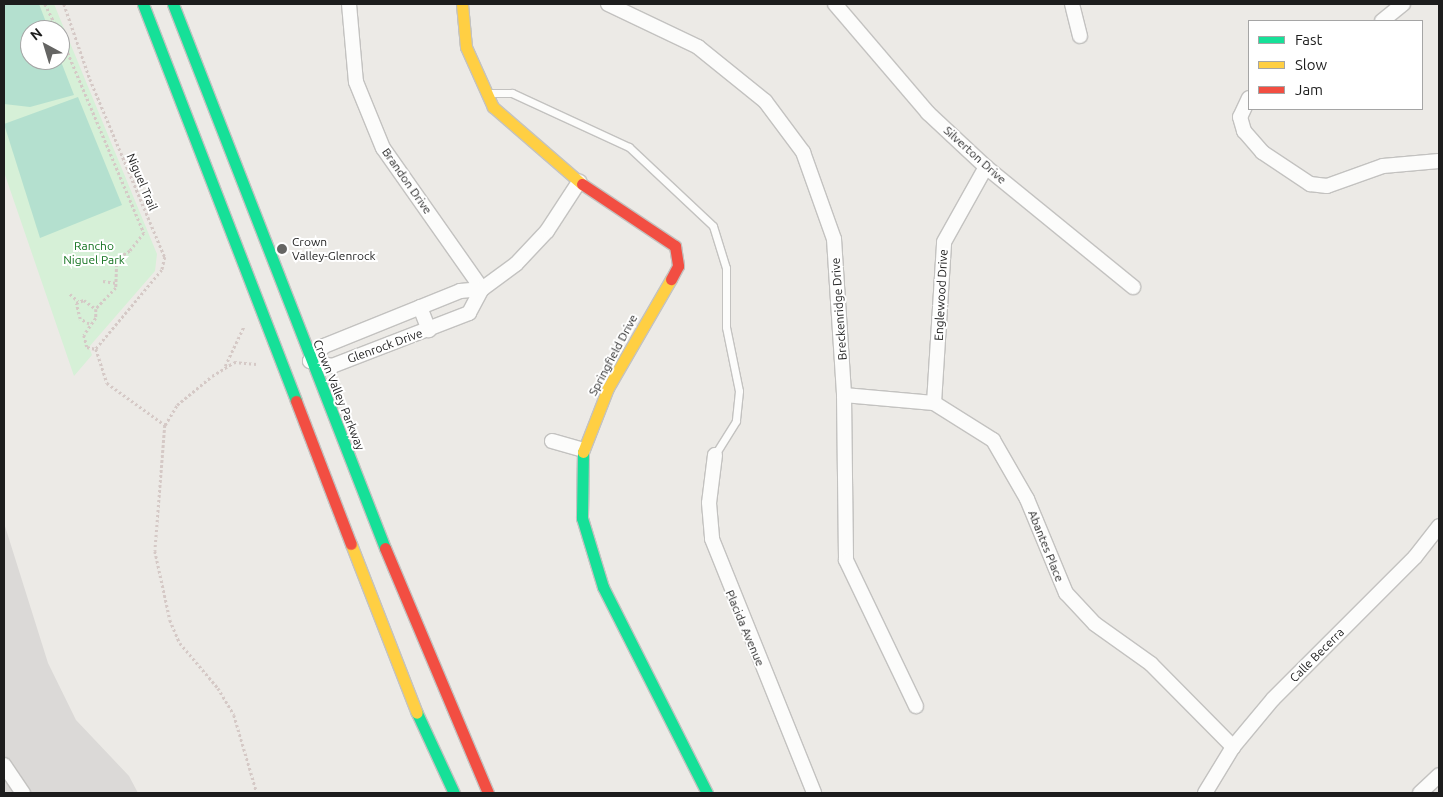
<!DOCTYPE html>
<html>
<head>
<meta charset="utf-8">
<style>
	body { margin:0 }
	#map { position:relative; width:1443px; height:797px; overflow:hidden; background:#eceae6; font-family:Ubuntu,sans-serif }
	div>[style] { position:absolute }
	.residential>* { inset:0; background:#dbd9d7 }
	.park>* { inset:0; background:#d6f0d7 }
	.pitch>* { inset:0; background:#b4e0cf }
	.path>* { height:2.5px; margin-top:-1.25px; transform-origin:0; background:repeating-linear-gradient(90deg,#d5c9c6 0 2.5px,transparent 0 5px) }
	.roads { filter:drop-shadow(1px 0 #c3c2c0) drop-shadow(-1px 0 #c3c2c0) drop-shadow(0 1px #c3c2c0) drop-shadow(0 -1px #c3c2c0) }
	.lane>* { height:7px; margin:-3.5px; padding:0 3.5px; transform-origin:3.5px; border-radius:3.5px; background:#fcfcfb }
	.street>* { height:14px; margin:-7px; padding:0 7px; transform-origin:7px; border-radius:7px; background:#fcfcfb }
	.fast>* { height:11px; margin:-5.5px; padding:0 5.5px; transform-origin:5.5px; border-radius:5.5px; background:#16e098 }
	.slow>* { height:11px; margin:-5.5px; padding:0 5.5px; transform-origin:5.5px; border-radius:5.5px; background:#ffcf43 }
	.jam>* { height:11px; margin:-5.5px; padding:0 5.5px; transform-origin:5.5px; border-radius:5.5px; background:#f24e42 }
	.dots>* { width:14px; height:14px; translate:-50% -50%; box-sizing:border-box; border:2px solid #fff; border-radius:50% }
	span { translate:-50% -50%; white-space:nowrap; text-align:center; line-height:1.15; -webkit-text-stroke:4px #fff; paint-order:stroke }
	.street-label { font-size:12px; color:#1d1d1d }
	.poi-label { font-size:12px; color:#1d1d1d }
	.left { translate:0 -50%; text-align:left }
	.park-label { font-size:12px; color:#147320 }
	.frame { position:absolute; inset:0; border:5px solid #1d1d1d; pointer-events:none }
	.legend { position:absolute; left:1248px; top:20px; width:175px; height:90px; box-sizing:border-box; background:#fff; border:1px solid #a5a5a5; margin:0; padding:6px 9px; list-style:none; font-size:15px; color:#1d1d1d }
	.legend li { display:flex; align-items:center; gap:10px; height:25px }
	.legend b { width:25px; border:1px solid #a5a5a5 }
	.north { position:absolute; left:20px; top:20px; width:50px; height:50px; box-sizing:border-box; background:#fff; border:1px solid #a5a5a5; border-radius:50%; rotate:321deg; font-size:14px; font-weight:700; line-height:20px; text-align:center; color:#1d1d1d }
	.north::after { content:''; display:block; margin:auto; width:18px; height:22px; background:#656563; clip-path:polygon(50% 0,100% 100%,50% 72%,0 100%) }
</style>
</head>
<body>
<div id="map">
	<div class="residential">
		<i style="clip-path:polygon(4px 523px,48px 663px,76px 720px,129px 776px,138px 793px,4px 793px)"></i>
	</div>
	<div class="park">
		<i style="clip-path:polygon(evenodd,4px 4px,54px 4px,157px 254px,155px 271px,89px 347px,92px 355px,74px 376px,4px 172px,4px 4px,30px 30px,60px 30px,60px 60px,30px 60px,30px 30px)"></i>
	</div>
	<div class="pitch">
		<i style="clip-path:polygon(4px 4px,39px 4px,49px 30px,30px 30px,30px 60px,60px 59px,74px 95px,30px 107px,4px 104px)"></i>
		<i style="clip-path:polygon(78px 97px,122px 205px,40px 238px,4px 124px)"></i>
	</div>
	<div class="path">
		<i style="left:45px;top:4px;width:29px;rotate:63deg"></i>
		<i style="left:64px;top:4px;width:79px;rotate:70.9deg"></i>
		<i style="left:90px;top:79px;width:193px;rotate:67.2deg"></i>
		<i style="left:165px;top:257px;width:13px;rotate:103deg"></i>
		<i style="left:162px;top:270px;width:103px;rotate:129.9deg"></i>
		<i style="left:60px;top:34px;width:216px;rotate:67.1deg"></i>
		<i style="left:144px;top:233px;width:23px;rotate:128deg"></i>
		<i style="left:130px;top:251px;width:15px;rotate:148deg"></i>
		<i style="left:117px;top:259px;width:29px;rotate:92deg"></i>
		<i style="left:116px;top:288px;width:29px;rotate:134deg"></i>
		<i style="left:96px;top:309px;width:9px;rotate:90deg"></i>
		<i style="left:96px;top:318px;width:21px;rotate:125deg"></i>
		<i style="left:84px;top:335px;width:12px;rotate:76deg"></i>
		<i style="left:87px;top:347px;width:9px;rotate:13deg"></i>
		<i style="left:103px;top:281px;width:13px;rotate:9deg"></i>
		<i style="left:70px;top:294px;width:11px;rotate:41deg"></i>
		<i style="left:89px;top:324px;width:10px;rotate:-151deg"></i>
		<i style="left:80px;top:319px;width:16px;rotate:-104deg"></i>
		<i style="left:76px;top:303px;width:9px;rotate:-21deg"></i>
		<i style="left:84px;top:300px;width:15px;rotate:37deg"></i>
		<i style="left:96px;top:349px;width:36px;rotate:72deg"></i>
		<i style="left:107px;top:383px;width:72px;rotate:35.9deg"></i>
		<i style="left:165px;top:425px;width:126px;rotate:94.5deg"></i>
		<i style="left:155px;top:551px;width:71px;rotate:77.7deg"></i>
		<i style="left:170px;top:620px;width:25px;rotate:67deg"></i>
		<i style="left:180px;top:643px;width:59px;rotate:49.8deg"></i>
		<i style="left:218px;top:688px;width:31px;rotate:59deg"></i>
		<i style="left:234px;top:715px;width:81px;rotate:73.6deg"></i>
		<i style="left:225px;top:366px;width:44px;rotate:-64.6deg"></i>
		<i style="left:165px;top:425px;width:23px;rotate:-59deg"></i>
		<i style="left:177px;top:405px;width:45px;rotate:-39.6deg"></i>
		<i style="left:212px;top:376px;width:26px;rotate:-32deg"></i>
		<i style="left:234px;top:362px;width:23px;rotate:5deg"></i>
	</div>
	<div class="roads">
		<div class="lane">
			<i style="left:488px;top:93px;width:24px"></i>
			<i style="left:512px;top:93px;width:129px;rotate:24.8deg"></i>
			<i style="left:629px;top:147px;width:115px;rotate:43.2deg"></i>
			<i style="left:713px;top:226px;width:44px;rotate:72.8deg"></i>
			<i style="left:726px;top:268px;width:59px;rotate:90deg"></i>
			<i style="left:726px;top:327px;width:65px;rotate:78.5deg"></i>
			<i style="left:739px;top:391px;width:30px;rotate:96deg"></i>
			<i style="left:736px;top:421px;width:40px;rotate:122deg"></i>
		</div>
		<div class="street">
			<i style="left:349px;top:4px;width:78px;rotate:84.9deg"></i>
			<i style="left:356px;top:82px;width:71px;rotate:67.8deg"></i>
			<i style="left:383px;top:148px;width:172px;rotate:54.9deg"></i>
			<i style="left:608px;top:4px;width:100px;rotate:25.5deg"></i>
			<i style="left:698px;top:47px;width:86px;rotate:38.9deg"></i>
			<i style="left:765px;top:101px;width:64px;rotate:53.3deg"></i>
			<i style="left:803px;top:152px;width:92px;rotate:70.4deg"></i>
			<i style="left:834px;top:239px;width:156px;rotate:86.3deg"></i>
			<i style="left:844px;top:395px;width:165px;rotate:89.3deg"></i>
			<i style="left:846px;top:560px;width:162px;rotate:64.4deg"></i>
			<i style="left:835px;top:4px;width:143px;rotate:49.5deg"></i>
			<i style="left:928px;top:113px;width:79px;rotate:43deg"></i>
			<i style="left:986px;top:167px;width:190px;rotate:39.2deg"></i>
			<i style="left:1072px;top:4px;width:33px;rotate:76deg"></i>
			<i style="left:1382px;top:21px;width:27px;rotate:-39deg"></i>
			<i style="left:1249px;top:98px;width:21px;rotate:115deg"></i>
			<i style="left:1240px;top:117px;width:15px;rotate:74deg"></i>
			<i style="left:1244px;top:131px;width:28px;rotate:49deg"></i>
			<i style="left:1262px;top:152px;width:58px;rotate:33.7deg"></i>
			<i style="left:1310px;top:184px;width:17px;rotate:7deg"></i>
			<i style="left:1327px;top:186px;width:59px;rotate:-19.7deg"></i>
			<i style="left:1383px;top:166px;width:56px;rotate:-5.1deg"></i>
			<i style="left:420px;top:307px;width:25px;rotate:69deg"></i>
			<i style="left:310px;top:361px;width:23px;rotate:13deg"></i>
			<i style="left:332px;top:366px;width:147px;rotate:-21.1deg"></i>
			<i style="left:469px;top:313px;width:27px;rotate:-62deg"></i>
			<i style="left:482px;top:289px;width:42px;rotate:-36.3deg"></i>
			<i style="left:516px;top:264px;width:45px;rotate:-46.8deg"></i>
			<i style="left:547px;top:231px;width:59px;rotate:-56.9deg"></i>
			<i style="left:310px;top:361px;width:21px;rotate:-47deg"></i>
			<i style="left:324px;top:346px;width:147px;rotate:-22deg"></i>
			<i style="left:460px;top:291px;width:22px;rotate:-5deg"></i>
			<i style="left:844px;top:395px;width:90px;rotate:5.1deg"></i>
			<i style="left:934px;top:403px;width:70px;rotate:32.1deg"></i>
			<i style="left:993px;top:440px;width:68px;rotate:60deg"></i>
			<i style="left:1027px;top:499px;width:102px;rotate:67.5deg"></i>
			<i style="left:1066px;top:593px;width:42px;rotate:46.9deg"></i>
			<i style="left:1095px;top:624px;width:69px;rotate:35.5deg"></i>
			<i style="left:1151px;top:664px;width:117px;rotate:45.3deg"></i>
			<i style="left:934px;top:403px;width:161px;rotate:-86.4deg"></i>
			<i style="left:944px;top:242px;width:86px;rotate:-60.8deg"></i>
			<i style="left:552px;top:441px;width:32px;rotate:16deg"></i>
			<i style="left:715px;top:455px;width:48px;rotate:97.1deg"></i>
			<i style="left:709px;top:503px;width:36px;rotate:85deg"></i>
			<i style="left:712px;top:539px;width:274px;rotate:68.1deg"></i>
			<i style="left:4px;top:765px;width:34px;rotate:56deg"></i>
			<i style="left:1205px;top:793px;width:54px;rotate:-58.7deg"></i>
			<i style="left:1233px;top:747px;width:62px;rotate:-50.2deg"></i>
			<i style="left:1273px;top:699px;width:201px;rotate:-45deg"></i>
			<i style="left:1415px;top:557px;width:39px;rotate:-52deg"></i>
			<i style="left:1420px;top:793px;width:26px;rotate:-43deg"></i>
		</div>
		<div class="fast">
			<i style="left:143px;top:4px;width:425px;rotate:68.9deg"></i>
			<i style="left:173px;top:4px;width:584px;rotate:68.71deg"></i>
			<i style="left:583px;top:452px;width:66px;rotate:90.9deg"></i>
			<i style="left:582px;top:518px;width:72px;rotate:73.1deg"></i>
			<i style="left:603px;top:587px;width:231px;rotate:63.2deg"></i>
			<i style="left:417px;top:713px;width:88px;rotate:65.2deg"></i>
		</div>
		<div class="slow">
			<i style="left:462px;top:4px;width:43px;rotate:84.7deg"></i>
			<i style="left:466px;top:47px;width:66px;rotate:65.8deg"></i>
			<i style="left:493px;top:107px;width:118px;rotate:40.9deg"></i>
			<i style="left:583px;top:452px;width:69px;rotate:-68.7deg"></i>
			<i style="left:608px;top:388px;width:126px;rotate:-60deg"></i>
			<i style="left:351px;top:544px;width:181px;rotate:68.7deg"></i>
		</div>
		<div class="jam">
			<i style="left:582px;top:184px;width:112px;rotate:33.7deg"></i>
			<i style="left:675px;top:246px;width:20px;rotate:81deg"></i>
			<i style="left:678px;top:266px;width:15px;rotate:118deg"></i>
			<i style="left:296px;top:401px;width:153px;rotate:69deg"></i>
			<i style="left:385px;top:548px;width:266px;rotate:67.2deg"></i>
		</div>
	</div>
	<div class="dots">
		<i style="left:282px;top:249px;background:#656563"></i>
	</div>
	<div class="street-label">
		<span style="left:975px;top:155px;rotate:42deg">Silverton Drive</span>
		<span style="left:407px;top:181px;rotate:55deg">Brandon Drive</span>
		<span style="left:142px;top:182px;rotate:67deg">Niguel Trail</span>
		<span style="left:941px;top:295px;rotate:-87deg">Englewood Drive</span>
		<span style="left:839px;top:309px;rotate:-94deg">Breckenridge Drive</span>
		<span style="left:385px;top:346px;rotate:-20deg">Glenrock Drive</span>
		<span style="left:613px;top:355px;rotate:-62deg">Springfield Drive</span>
		<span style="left:339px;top:395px;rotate:68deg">Crown Valley Parkway</span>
		<span style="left:1046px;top:546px;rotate:68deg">Abantes Place</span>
		<span style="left:745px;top:628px;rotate:67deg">Placida Avenue</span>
		<span style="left:1317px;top:655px;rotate:-45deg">Calle Becerra</span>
	</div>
	<div class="poi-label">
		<span class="left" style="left:292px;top:249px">Crown<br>Valley-Glenrock</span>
	</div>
	<div class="park-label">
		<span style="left:94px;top:253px">Rancho<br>Niguel Park</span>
	</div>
	<div class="frame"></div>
	<ul class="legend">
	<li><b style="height:6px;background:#16e098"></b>Fast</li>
	<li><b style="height:6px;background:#ffcf43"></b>Slow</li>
	<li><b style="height:6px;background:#f24e42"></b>Jam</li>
	</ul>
	<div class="north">N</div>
</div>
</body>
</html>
